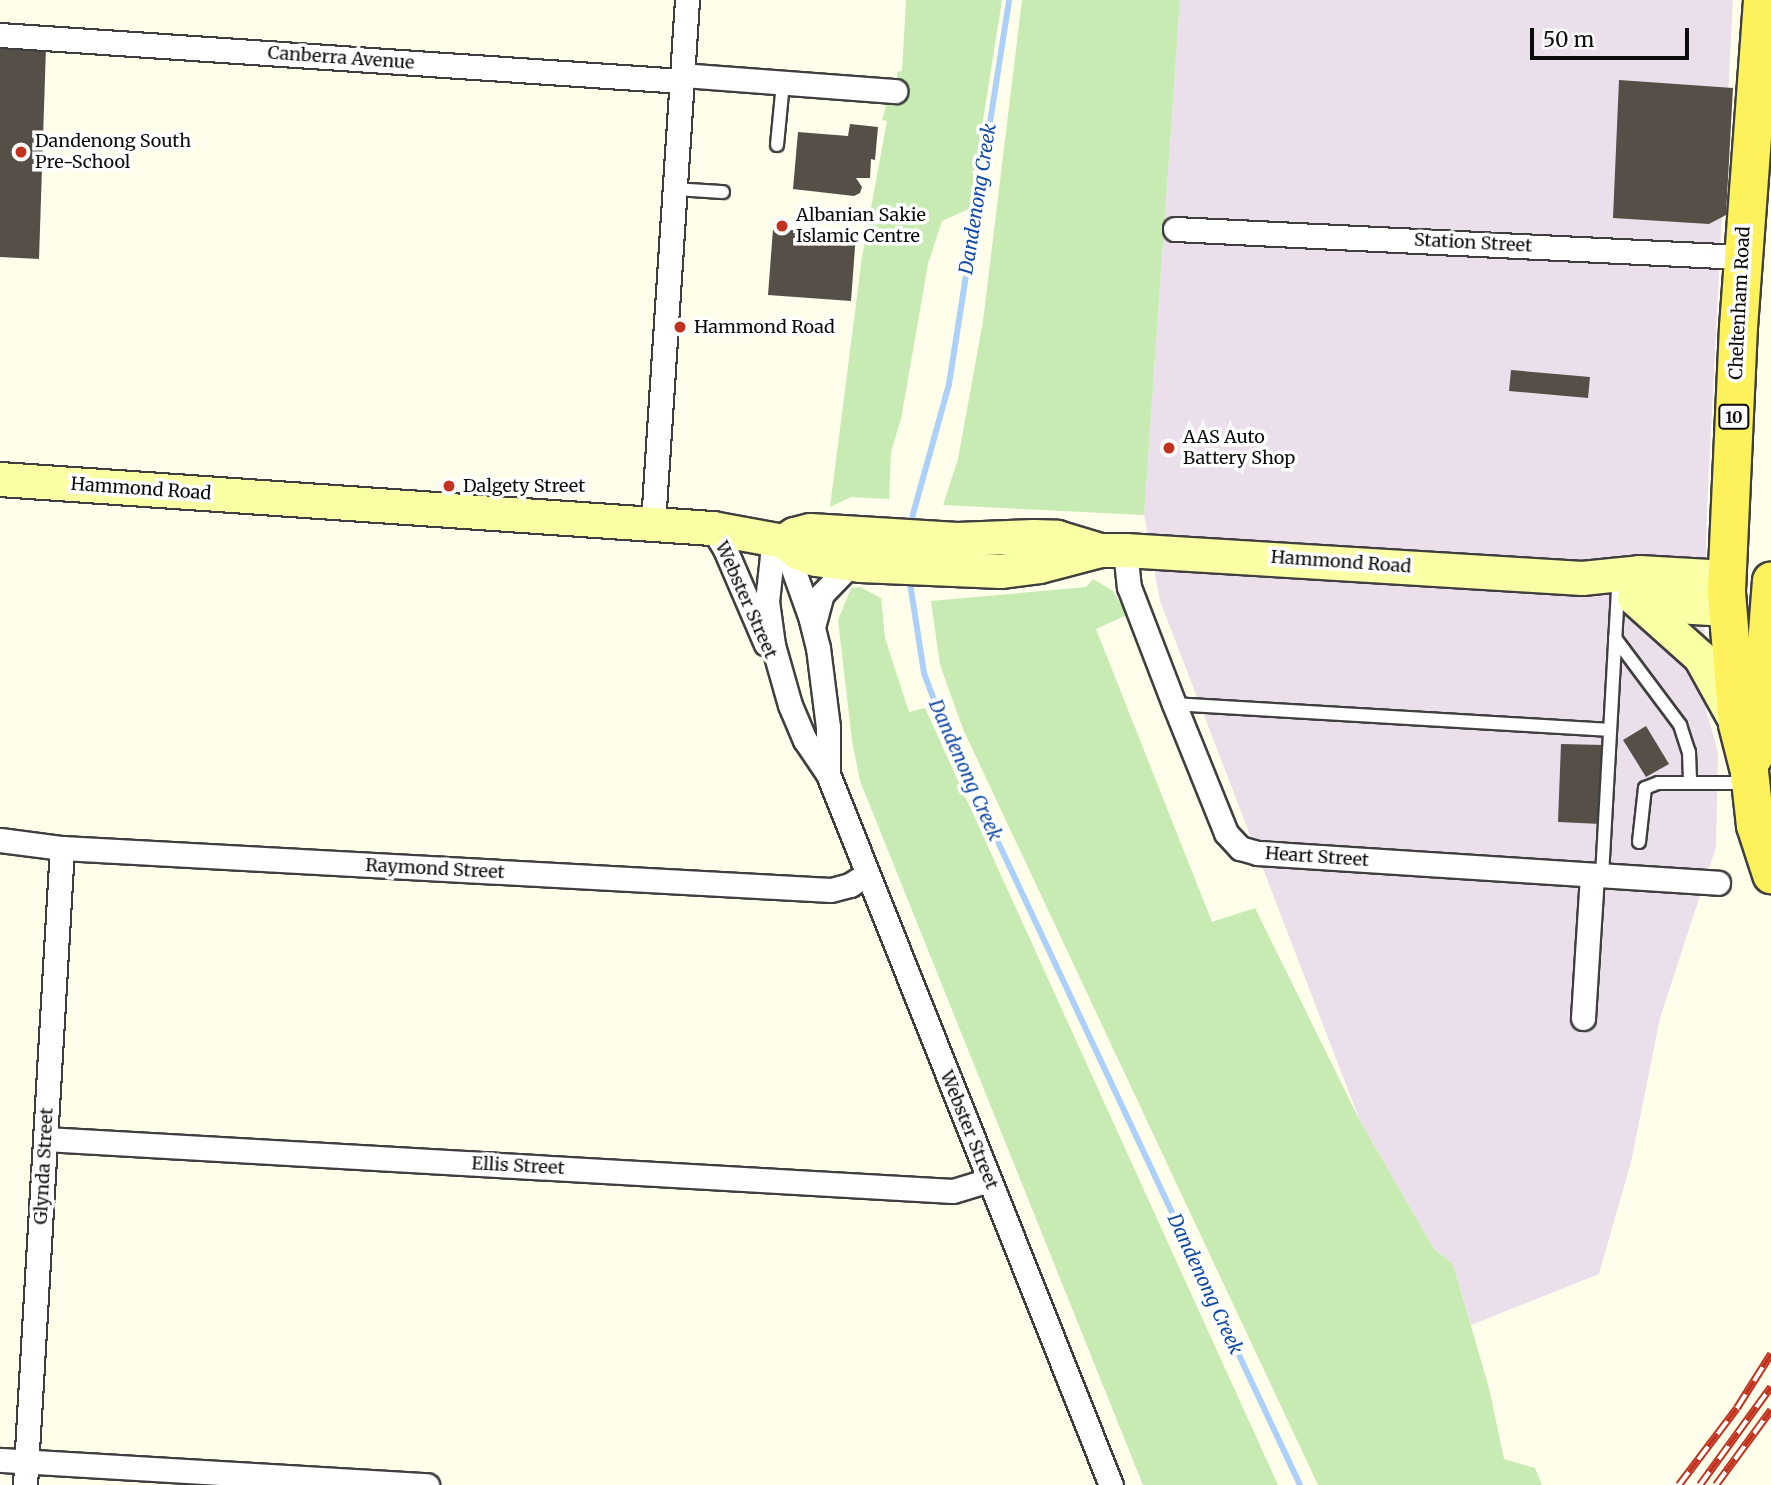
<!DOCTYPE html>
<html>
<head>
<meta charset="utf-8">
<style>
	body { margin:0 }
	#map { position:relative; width:1771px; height:1485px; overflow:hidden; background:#fffeeb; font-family:Merriweather,serif }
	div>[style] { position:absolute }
	.industrial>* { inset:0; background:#ebdfeb }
	.green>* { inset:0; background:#c7ebb3 }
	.stream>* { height:6px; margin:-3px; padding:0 3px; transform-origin:3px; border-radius:3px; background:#add0f9 }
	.building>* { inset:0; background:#554f48 }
	.roads { filter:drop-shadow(2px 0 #3f3f3f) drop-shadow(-2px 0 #3f3f3f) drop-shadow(0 2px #3f3f3f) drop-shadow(0 -2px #3f3f3f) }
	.service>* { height:12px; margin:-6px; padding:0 6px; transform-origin:6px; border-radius:6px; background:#fff }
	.minor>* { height:23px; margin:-11.5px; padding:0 11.5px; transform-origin:11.5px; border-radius:11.5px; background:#fff }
	.secondary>* { height:33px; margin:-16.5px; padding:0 16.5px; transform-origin:16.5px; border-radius:16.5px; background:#faffa6 }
	.primary>* { height:37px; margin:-18.5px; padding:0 18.5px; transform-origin:18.5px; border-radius:18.5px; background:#fef25c }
	.rail>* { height:8px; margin-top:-4px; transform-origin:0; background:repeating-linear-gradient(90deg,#fff 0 16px,#c1331f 0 32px); box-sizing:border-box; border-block:2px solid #c1331f }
	.dots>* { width:19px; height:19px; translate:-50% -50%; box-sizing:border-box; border:4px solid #fff; border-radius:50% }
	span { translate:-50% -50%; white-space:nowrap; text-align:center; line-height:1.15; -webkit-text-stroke:7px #fff; paint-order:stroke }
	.shield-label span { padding:2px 5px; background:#fff; border:2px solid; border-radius:5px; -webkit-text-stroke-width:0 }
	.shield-label { font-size:16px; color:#0c0c0c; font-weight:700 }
	.street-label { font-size:18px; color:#0c0c0c }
	.poi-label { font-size:18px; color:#0c0c0c }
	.left { translate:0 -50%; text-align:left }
	.water-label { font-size:19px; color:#114aa2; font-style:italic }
	.scale { position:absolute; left:1530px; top:28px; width:159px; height:32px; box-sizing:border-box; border:4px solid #0c0c0c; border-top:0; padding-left:9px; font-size:21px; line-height:24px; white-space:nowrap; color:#0c0c0c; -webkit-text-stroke:5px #fff; paint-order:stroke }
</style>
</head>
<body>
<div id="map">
	<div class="industrial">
		<i style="clip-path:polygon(1180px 0,1733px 0,1707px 508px,1703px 698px,1718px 753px,1716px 847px,1660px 1018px,1631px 1162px,1599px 1274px,1471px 1325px,1453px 1264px,1434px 1249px,1360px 1121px,1160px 601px,1144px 515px)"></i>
	</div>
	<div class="green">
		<i style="clip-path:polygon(906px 0,1002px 0,969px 209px,942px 221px,928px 264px,901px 419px,891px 452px,889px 499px,851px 497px,830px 507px,862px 257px,887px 121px,882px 120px,889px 96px,896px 96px,897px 72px,902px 71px)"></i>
		<i style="clip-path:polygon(1022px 0,1180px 0,1144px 515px,943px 505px,958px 459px,983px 321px)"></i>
		<i style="clip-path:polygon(1093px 579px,1113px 591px,1127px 615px,1096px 629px,1212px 922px,1255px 908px,1360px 1121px,1434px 1249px,1453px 1264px,1489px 1388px,1504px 1459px,1535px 1468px,1542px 1485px,1318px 1485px,963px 729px,940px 665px,931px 601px,1086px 587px)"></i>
		<i style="clip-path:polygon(860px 587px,881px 598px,885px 638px,909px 712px,925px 708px,1278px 1485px,1143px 1485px,860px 781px,852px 741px,838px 620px,851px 588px)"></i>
	</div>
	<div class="stream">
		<i style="left:910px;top:525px;width:146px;rotate:-74.5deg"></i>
		<i style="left:949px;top:384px;width:389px;rotate:-81.1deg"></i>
		<i style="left:909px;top:577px;width:97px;rotate:81.1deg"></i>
		<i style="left:924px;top:673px;width:58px;rotate:69.7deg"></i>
		<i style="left:944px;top:727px;width:837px;rotate:64.84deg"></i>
	</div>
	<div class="building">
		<i style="clip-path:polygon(0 44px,46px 47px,39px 259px,0 257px)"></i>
		<i style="clip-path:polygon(1619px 80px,1733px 88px,1726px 215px,1709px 224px,1613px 218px)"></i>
		<i style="clip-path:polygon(850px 124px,878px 127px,875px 160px,871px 159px,870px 178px,856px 178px,862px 187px,860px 193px,854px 196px,793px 189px,798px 132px,848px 136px)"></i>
		<i style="clip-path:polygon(773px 229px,856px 234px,851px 301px,768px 295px)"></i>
		<i style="clip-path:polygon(1511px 370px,1590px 377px,1588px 398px,1509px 391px)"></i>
		<i style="clip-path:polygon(1646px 726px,1669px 764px,1646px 777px,1623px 740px)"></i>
		<i style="clip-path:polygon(1561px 744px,1604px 745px,1601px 824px,1558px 822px)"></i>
	</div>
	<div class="roads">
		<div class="service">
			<i style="left:777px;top:145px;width:62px;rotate:-84.5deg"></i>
			<i style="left:675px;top:189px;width:48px;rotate:3.6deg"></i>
			<i style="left:1615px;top:638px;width:109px;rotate:53.2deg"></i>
			<i style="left:1680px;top:725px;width:28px;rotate:72deg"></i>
			<i style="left:1689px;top:752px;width:31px;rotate:88deg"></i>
			<i style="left:1174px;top:704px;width:436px;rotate:3.4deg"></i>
			<i style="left:1639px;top:842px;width:54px;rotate:-83.7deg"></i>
			<i style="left:1645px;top:788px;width:14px;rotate:-21deg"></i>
			<i style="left:1658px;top:783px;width:89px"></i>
			<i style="left:1602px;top:876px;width:284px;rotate:-86.8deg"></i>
		</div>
		<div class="minor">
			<i style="left:0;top:35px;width:684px;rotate:3.86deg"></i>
			<i style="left:682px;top:75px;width:214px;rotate:4.3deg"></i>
			<i style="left:1175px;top:229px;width:568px;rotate:2.83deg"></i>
			<i style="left:653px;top:523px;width:524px;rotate:-86.28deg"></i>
			<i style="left:712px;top:528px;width:25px;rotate:58deg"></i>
			<i style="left:725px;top:549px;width:103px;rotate:66.7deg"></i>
			<i style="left:1125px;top:550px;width:37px;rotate:84deg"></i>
			<i style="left:1129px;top:587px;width:125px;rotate:69deg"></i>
			<i style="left:1174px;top:704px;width:139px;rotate:68deg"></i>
			<i style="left:1226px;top:833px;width:21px;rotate:47deg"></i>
			<i style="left:1240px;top:848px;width:19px;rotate:16deg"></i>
			<i style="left:1258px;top:853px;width:461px;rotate:3.7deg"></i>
			<i style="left:813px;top:627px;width:34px;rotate:-75deg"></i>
			<i style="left:822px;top:594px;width:42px;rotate:-46deg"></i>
			<i style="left:828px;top:774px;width:47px;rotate:-90deg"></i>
			<i style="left:828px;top:727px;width:80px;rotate:-97.2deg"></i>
			<i style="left:818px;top:648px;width:30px;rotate:-104deg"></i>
			<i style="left:811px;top:619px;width:83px;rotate:-109.7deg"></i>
			<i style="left:783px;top:541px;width:19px;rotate:126deg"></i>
			<i style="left:772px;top:556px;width:45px;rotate:96.3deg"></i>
			<i style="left:767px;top:601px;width:44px;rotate:82.2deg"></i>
			<i style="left:773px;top:645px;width:62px;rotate:74.2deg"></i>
			<i style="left:790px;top:705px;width:38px;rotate:67deg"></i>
			<i style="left:805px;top:740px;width:41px;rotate:55.9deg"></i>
			<i style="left:828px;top:774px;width:765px;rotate:68.3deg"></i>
			<i style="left:0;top:840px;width:63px;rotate:7.4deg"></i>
			<i style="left:62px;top:848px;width:770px;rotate:3.13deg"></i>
			<i style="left:831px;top:890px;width:20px;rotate:-15deg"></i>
			<i style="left:850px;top:885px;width:20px;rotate:-33deg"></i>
			<i style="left:1583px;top:1018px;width:142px;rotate:-86.4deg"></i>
			<i style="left:45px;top:1139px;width:909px;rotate:3.28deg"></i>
			<i style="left:953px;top:1191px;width:38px;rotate:-17deg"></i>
			<i style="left:0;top:1460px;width:428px;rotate:3.4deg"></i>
			<i style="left:25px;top:1485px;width:638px;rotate:-86.68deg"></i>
		</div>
		<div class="secondary">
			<i style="left:0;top:479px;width:714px;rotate:3.94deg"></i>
			<i style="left:712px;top:528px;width:72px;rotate:10.4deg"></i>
			<i style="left:783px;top:541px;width:18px;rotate:38deg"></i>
			<i style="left:797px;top:552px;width:19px;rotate:21deg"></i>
			<i style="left:815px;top:559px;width:45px;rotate:7.6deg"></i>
			<i style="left:860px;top:565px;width:140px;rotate:2.5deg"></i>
			<i style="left:1000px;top:571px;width:39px;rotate:-7deg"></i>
			<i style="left:1039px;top:566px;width:63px;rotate:-14.7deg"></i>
			<i style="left:1100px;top:550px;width:25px"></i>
			<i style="left:1125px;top:550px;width:458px;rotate:3.5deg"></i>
			<i style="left:1582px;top:578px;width:57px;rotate:-6deg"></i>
			<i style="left:1639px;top:572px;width:87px;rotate:3.3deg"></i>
			<i style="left:783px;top:541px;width:13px;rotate:-32deg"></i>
			<i style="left:794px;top:534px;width:16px;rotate:-14deg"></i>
			<i style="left:810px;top:530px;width:147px;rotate:3.5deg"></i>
			<i style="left:957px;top:539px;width:76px;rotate:-2.3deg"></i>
			<i style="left:1033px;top:536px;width:24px;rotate:2deg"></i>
			<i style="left:1057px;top:537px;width:45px;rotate:16.8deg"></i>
			<i style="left:1634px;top:598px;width:89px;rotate:41.8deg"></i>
			<i style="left:1700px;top:657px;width:74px;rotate:61deg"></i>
			<i style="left:1637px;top:598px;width:40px;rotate:12deg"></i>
			<i style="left:1676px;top:606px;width:51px;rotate:3.4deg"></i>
		</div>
		<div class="primary">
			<i style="left:1762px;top:0;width:327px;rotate:94.2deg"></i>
			<i style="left:1738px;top:326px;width:266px;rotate:92.6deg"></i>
			<i style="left:1726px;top:592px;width:132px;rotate:85.2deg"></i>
			<i style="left:1737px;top:724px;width:49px;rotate:75.7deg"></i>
			<i style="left:1749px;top:771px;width:54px;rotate:83.7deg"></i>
			<i style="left:1755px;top:825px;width:52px;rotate:71.9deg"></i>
			<i style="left:1753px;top:757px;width:48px;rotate:-80.3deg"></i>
			<i style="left:1761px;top:710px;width:130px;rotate:-85.6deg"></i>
		</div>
	</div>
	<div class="rail">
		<i style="left:1679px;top:1485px;width:96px;rotate:-53deg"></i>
		<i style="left:1737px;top:1408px;width:64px;rotate:-57.8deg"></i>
		<i style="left:1700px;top:1485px;width:121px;rotate:-54.1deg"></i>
		<i style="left:1716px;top:1485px;width:93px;rotate:-53.7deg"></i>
	</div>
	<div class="dots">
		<i style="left:21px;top:152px;background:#c1331f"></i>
		<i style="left:782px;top:226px;background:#c1331f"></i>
		<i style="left:680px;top:327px;background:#c1331f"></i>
		<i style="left:1169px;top:448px;background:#c1331f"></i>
		<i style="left:449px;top:486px;background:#c1331f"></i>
	</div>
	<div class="shield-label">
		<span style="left:1734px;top:417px">10</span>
	</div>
	<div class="street-label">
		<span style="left:341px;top:58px;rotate:4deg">Canberra Avenue</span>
		<span style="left:1473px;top:243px;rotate:3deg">Station Street</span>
		<span style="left:1740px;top:303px;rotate:-87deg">Cheltenham Road</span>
		<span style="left:141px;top:489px;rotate:4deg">Hammond Road</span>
		<span style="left:1341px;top:562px;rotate:4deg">Hammond Road</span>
		<span style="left:746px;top:600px;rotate:66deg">Webster Street</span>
		<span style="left:1317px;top:857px;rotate:4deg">Heart Street</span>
		<span style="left:435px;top:869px;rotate:3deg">Raymond Street</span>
		<span style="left:969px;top:1130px;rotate:68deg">Webster Street</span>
		<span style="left:44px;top:1166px;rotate:-87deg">Glynda Street</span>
		<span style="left:518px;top:1166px;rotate:3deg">Ellis Street</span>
	</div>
	<div class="poi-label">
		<span class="left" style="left:35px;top:152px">Dandenong South<br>Pre-School</span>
		<span class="left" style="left:796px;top:226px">Albanian Sakie<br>Islamic Centre</span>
		<span class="left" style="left:694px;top:327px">Hammond Road</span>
		<span class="left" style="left:1183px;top:448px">AAS Auto<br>Battery Shop</span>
		<span class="left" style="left:463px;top:486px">Dalgety Street</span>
	</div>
	<div class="water-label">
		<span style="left:978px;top:199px;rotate:-81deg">Dandenong Creek</span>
		<span style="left:965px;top:770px;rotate:66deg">Dandenong Creek</span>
		<span style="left:1205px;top:1284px;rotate:65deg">Dandenong Creek</span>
	</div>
	<div class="scale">50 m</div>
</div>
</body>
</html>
